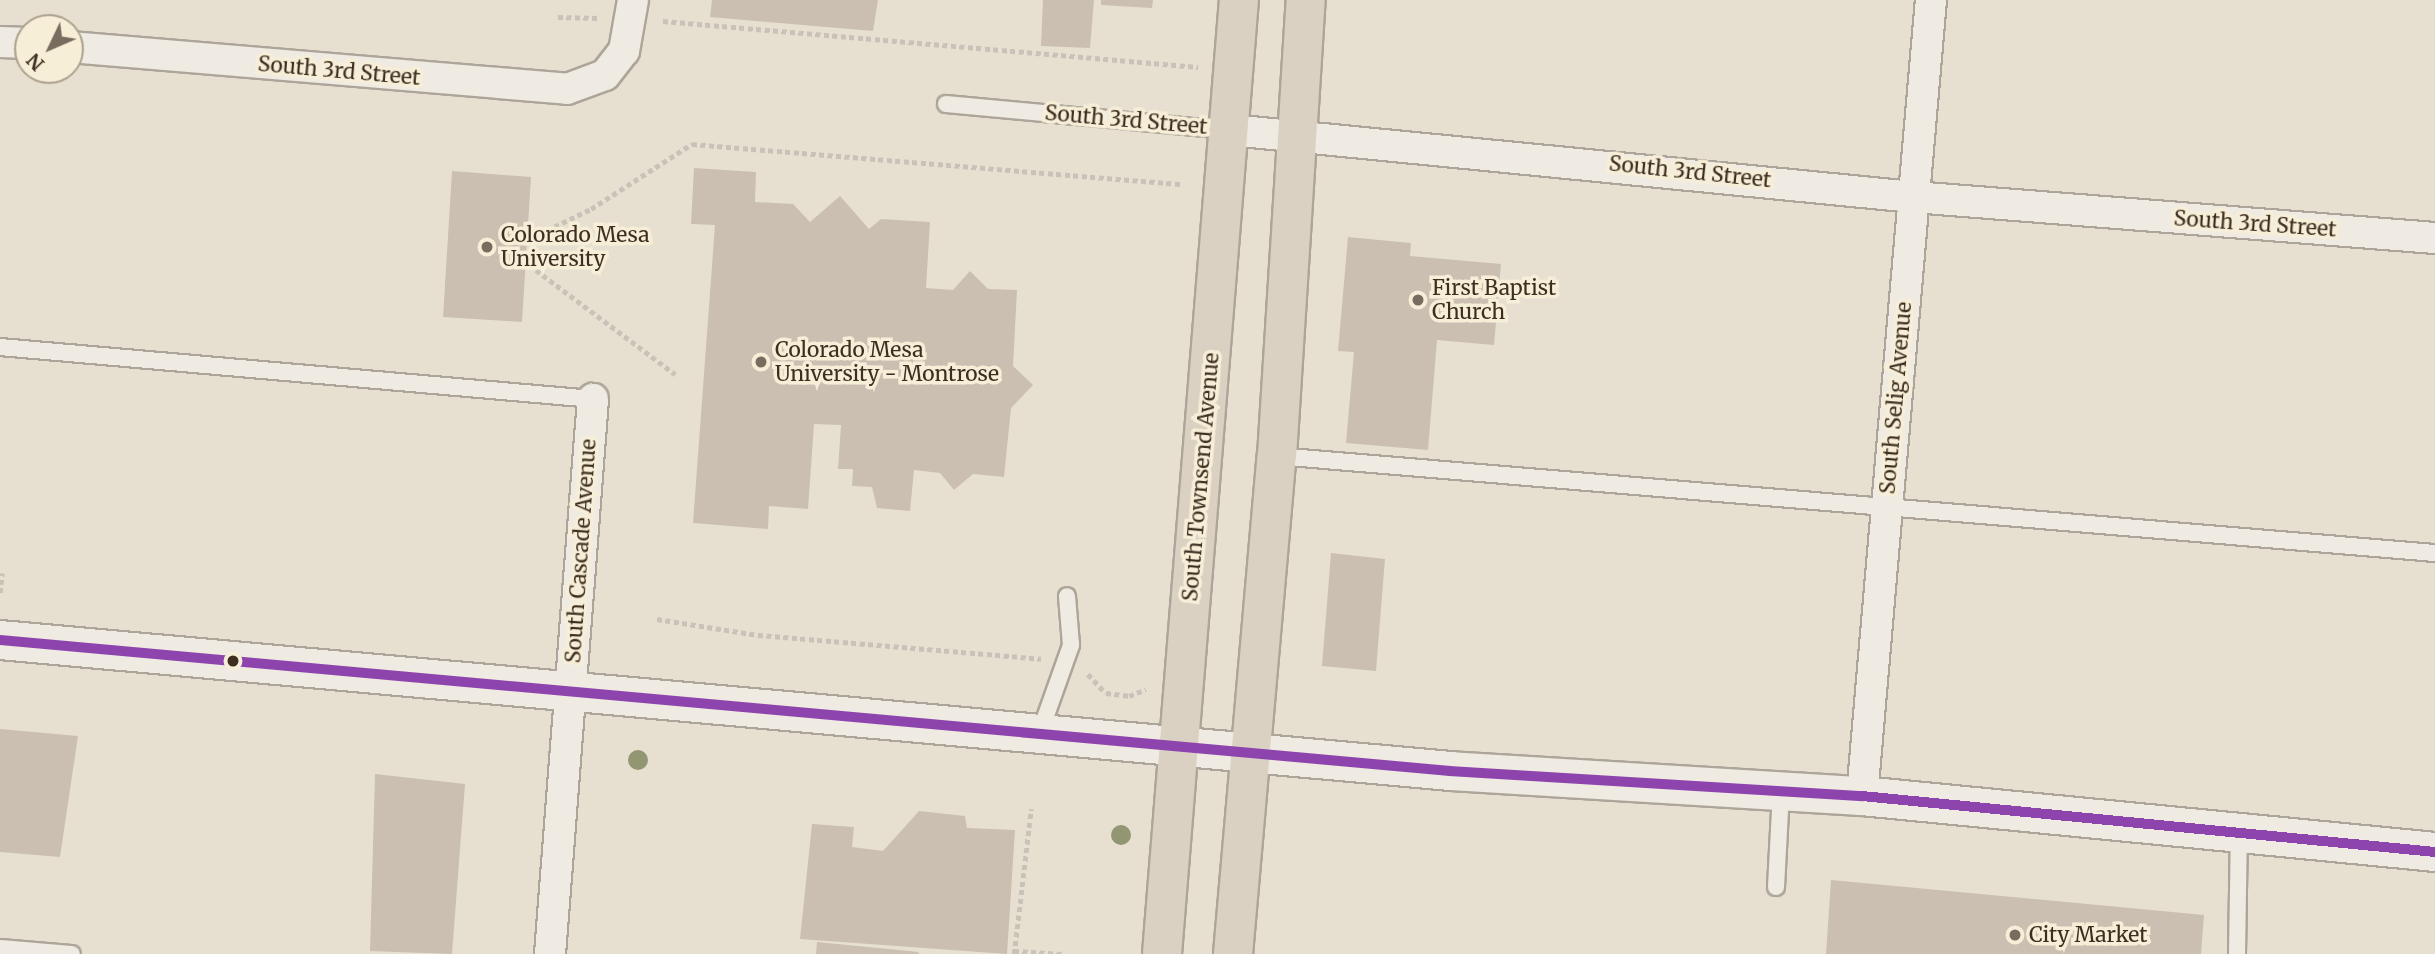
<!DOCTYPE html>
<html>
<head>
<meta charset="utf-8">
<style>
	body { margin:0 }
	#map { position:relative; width:2435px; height:954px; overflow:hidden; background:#e7e0d1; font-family:Merriweather,serif }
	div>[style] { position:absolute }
	.building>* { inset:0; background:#cbbfb2 }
	.path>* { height:4.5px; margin-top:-2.25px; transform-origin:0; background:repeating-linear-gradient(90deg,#c8c2b9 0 5px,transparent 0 8.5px) }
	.roads { filter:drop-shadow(2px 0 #ada599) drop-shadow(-2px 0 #ada599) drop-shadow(0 2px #ada599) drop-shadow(0 -2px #ada599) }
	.lane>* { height:16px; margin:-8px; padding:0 8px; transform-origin:8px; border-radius:8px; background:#efebe3 }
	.street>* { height:30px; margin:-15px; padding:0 15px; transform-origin:15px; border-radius:15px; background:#efebe3 }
	.secondary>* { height:38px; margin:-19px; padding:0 19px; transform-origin:19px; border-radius:19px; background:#efebe3 }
	.highway>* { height:38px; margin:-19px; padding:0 19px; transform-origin:19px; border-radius:19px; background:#dad1c2 }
	.bus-1>* { height:10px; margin:-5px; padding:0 5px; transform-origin:5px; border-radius:5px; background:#8e44ad }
	.trees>* { width:20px; height:20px; margin:-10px; border-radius:50%; background:#929673 }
	.dots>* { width:19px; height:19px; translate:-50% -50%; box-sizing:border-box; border:4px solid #f7eed8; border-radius:50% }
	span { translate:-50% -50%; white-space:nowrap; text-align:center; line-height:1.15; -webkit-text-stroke:7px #f7eed8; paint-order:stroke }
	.street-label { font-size:21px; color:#3d2e20 }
	.poi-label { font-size:21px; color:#3d2e20 }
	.left { translate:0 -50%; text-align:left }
	.north { position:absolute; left:14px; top:14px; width:70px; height:70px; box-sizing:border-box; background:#f7eed8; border:2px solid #ada18e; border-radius:50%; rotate:226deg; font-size:19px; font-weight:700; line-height:28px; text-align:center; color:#3d2e20 }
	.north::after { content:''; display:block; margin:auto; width:24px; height:32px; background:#786c5e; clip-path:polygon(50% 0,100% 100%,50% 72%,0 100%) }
</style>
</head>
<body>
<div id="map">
	<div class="building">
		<i style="clip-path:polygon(712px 0,878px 0,873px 31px,710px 17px)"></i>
		<i style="clip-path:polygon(1043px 0,1094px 0,1090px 48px,1041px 46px)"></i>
		<i style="clip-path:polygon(1101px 0,1153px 0,1152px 8px,1101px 5px)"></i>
		<i style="clip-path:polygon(694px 168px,756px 172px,755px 202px,793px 204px,810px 222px,840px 196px,869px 229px,881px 219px,930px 222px,926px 288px,953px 290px,970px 271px,988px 289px,1017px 290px,1013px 366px,1033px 385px,1011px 408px,1004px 477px,973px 474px,954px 490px,940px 473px,914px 470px,910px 511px,877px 508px,872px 487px,852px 486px,853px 469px,838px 469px,841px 425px,814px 424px,808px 509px,769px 506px,768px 529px,693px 523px,715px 225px,691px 224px)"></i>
		<i style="clip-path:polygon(452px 171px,531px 177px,522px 322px,443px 317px)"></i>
		<i style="clip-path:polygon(1348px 237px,1411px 243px,1410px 256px,1501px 264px,1494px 345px,1437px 340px,1428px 450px,1346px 443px,1354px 352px,1338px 351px)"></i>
		<i style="clip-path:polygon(1331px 553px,1385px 559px,1376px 671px,1322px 666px)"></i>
		<i style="clip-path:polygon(0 729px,78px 736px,60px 857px,0 852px)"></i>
		<i style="clip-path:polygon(375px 774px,465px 784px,452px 954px,370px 951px)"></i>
		<i style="clip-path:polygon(919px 811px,965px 816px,967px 828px,1015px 830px,1007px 954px,800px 939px,812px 824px,854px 827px,852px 847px,883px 851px)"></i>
		<i style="clip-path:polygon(1831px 880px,2204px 915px,2201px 954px,1826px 954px)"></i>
		<i style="clip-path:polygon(817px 942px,919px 952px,918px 954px,816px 954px)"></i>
	</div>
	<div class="path">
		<i style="left:558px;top:17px;width:41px;rotate:1.4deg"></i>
		<i style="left:663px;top:21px;width:537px;rotate:4.91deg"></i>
		<i style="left:539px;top:234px;width:58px;rotate:-25.7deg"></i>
		<i style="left:591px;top:209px;width:120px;rotate:-32.8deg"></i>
		<i style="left:692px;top:144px;width:492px;rotate:4.7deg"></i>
		<i style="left:536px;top:270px;width:174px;rotate:36.8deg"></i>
		<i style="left:0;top:593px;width:20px;rotate:-84deg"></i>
		<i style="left:657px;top:619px;width:102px;rotate:9deg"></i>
		<i style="left:758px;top:635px;width:284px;rotate:4.8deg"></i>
		<i style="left:1088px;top:674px;width:26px;rotate:47deg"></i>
		<i style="left:1106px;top:693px;width:23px;rotate:7deg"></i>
		<i style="left:1129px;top:696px;width:18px;rotate:-22deg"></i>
		<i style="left:1014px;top:951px;width:49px;rotate:3.5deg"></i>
		<i style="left:1014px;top:954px;width:146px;rotate:-83.3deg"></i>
	</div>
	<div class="roads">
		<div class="lane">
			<i style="left:946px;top:104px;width:283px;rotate:5.3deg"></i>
			<i style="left:0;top:347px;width:595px;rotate:5.01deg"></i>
			<i style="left:1277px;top:456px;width:1162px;rotate:4.79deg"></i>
			<i style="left:1039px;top:735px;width:96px;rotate:-70.4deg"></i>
			<i style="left:1071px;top:645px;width:49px;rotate:-94.7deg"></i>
			<i style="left:1776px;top:887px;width:96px;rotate:-87deg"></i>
			<i style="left:0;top:948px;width:72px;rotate:4.8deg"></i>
			<i style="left:2237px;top:954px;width:122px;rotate:-89.1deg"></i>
		</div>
		<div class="street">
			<i style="left:0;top:42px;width:28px;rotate:2deg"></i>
			<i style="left:70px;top:47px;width:499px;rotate:4.8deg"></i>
			<i style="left:567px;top:89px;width:40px;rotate:-20.2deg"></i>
			<i style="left:605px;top:75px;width:31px;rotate:-52deg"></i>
			<i style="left:624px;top:51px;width:52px;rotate:-80deg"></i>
			<i style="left:1231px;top:130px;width:685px;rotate:5.61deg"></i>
			<i style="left:1913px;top:197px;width:524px;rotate:4.49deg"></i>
			<i style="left:1862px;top:796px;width:799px;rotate:-85.05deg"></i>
			<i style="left:550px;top:954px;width:557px;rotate:-85.57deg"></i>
		</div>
		<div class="secondary">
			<i style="left:0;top:640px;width:1456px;rotate:5.16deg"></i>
			<i style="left:1450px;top:771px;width:413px;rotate:3.5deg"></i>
			<i style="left:1862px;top:796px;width:576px;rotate:5.58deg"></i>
		</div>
		<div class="highway">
			<i style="left:1162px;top:954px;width:957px;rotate:-85.39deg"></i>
			<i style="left:1233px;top:954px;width:500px;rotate:-85deg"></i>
			<i style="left:1277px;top:456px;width:457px;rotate:-86.4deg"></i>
		</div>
	</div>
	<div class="bus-1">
		<i style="left:0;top:640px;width:1456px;rotate:5.16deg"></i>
		<i style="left:1450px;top:771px;width:413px;rotate:3.5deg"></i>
		<i style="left:1862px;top:796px;width:576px;rotate:5.58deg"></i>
	</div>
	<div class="trees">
		<i style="left:638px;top:760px"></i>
		<i style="left:1121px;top:835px"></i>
	</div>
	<div class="dots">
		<i style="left:487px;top:247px;background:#786c5e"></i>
		<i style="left:1418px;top:300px;background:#786c5e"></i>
		<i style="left:761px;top:362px;background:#786c5e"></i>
		<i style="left:233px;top:661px;background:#3d2e20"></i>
		<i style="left:2015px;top:935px;background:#786c5e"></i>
	</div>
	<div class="street-label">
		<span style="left:339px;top:71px;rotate:5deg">South 3rd Street</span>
		<span style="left:1126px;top:120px;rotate:5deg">South 3rd Street</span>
		<span style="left:1690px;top:172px;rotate:6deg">South 3rd Street</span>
		<span style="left:2255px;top:224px;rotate:4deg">South 3rd Street</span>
		<span style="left:1896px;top:398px;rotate:-85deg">South Selig Avenue</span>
		<span style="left:1201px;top:477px;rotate:-85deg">South Townsend Avenue</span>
		<span style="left:581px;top:551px;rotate:-86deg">South Cascade Avenue</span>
	</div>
	<div class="poi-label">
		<span class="left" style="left:501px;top:247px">Colorado Mesa<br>University</span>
		<span class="left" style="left:1432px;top:300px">First Baptist<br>Church</span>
		<span class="left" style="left:775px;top:362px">Colorado Mesa<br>University - Montrose</span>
		<span class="left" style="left:2029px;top:935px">City Market</span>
	</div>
	<div class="north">N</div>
</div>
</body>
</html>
